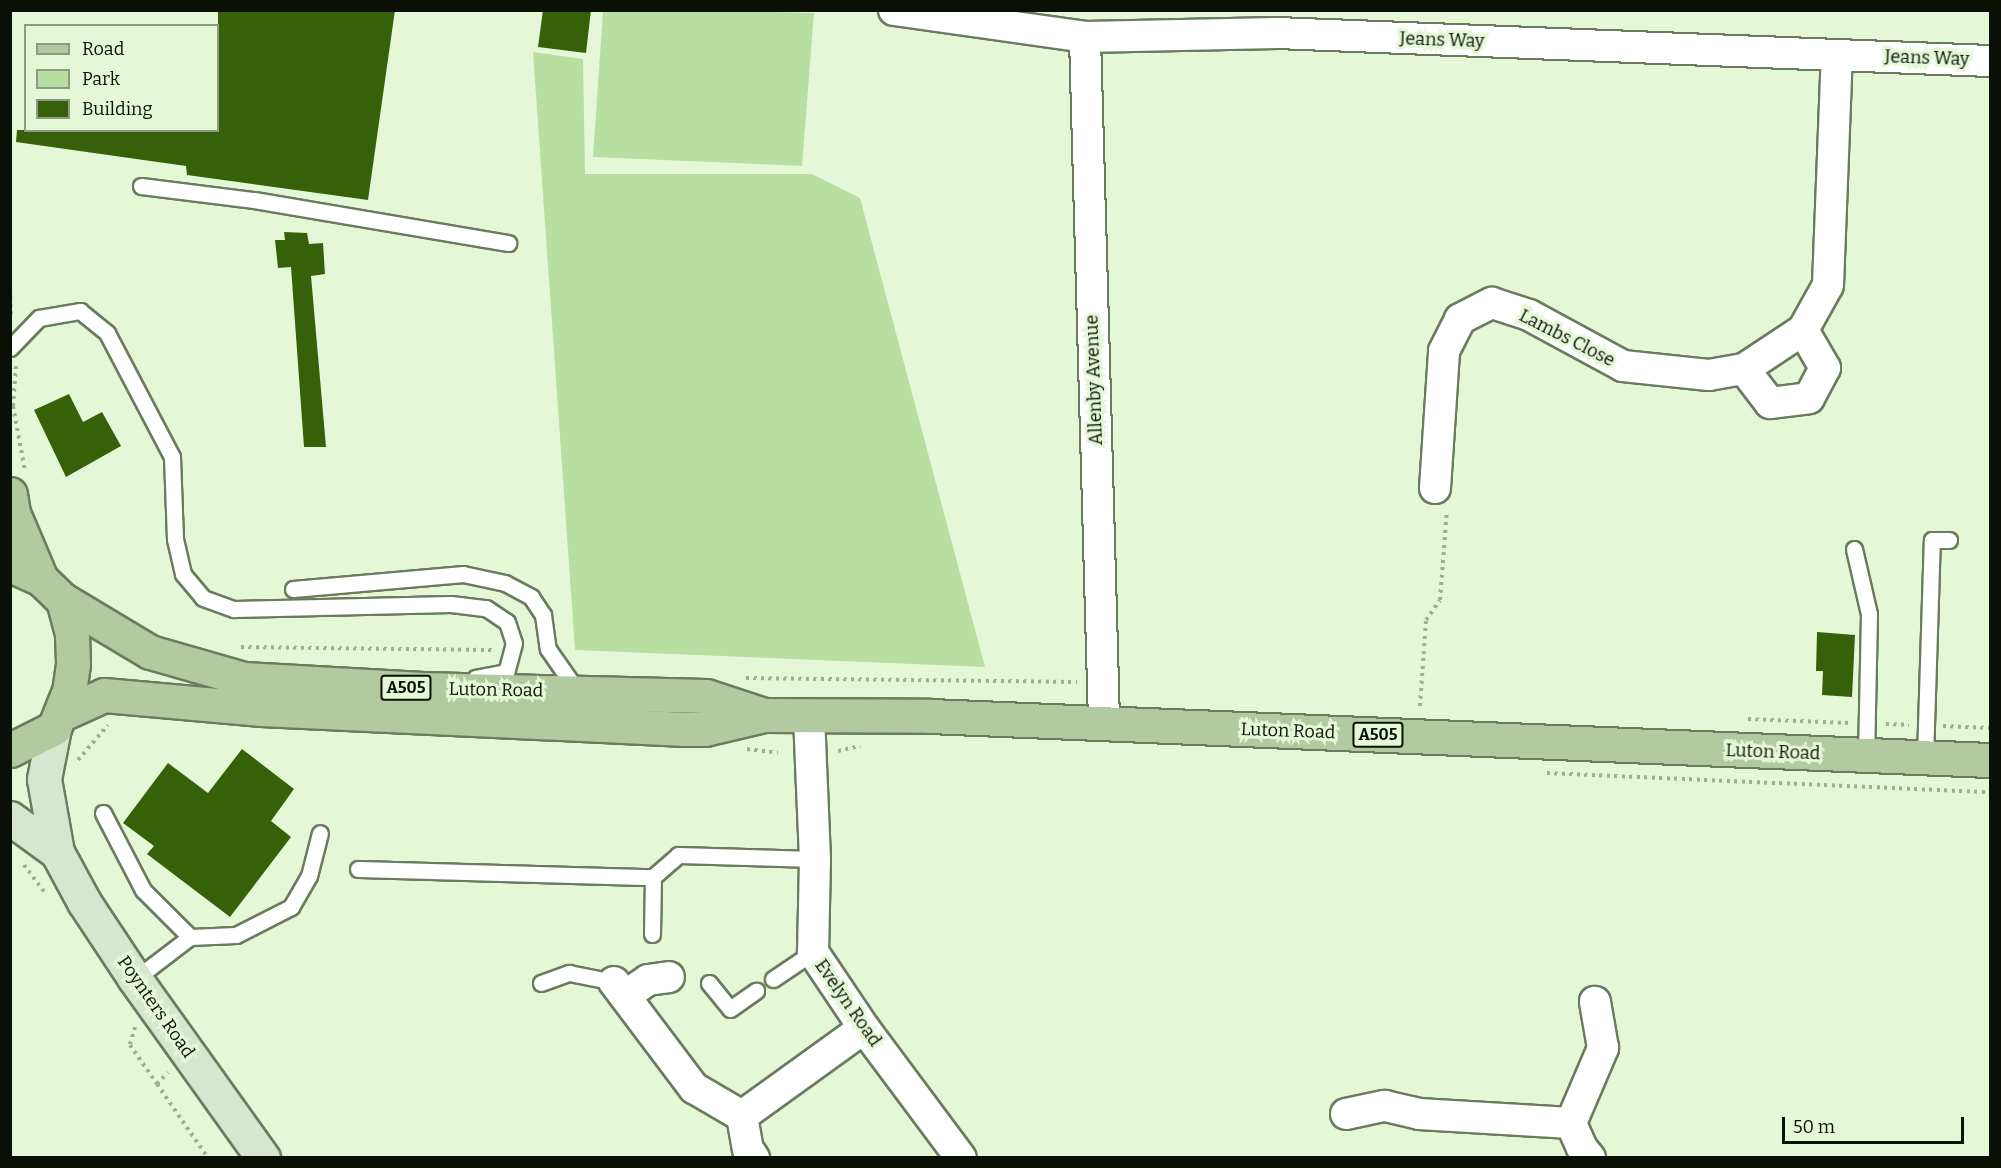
<!DOCTYPE html>
<html>
<head>
<meta charset="utf-8">
<style>
	body { margin:0 }
	#map { position:relative; width:2001px; height:1168px; overflow:hidden; background:#e4f8d8; font-family:Bitter,serif }
	div>[style] { position:absolute }
	.green>* { inset:0; background:#b9dea1 }
	.building>* { inset:0; background:#366109 }
	.path>* { height:4px; margin-top:-2px; transform-origin:0; background:repeating-linear-gradient(90deg,#9faf96 0 3px,transparent 0 7.5px) }
	.roads { filter:drop-shadow(2px 0 #6a7b5f) drop-shadow(-2px 0 #6a7b5f) drop-shadow(0 2px #6a7b5f) drop-shadow(0 -2px #6a7b5f) }
	.lane>* { height:15px; margin:-7.5px; padding:0 7.5px; transform-origin:7.5px; border-radius:7.5px; background:#fff }
	.street>* { height:30px; margin:-15px; padding:0 15px; transform-origin:15px; border-radius:15px; background:#fff }
	.secondary>* { height:33px; margin:-16.5px; padding:0 16.5px; transform-origin:16.5px; border-radius:16.5px; background:#d8e5cf }
	.primary>* { height:33px; margin:-16.5px; padding:0 16.5px; transform-origin:16.5px; border-radius:16.5px; background:#b2caa0 }
	span { translate:-50% -50%; white-space:nowrap; text-align:center; line-height:1.15; -webkit-text-stroke:6px #e4f8d8; paint-order:stroke }
	.shield-label span { padding:2px 4px; background:#e4f8d8; border:2px solid; border-radius:4px; -webkit-text-stroke-width:0 }
	.shield-label { font-size:16px; color:#0a1006; font-weight:700 }
	.street-label { font-size:18px; color:#0a1006 }
	.frame { position:absolute; inset:0; border:12px solid #0a1006; pointer-events:none }
	.legend { position:absolute; left:24px; top:24px; width:195px; height:108px; box-sizing:border-box; background:#e4f8d8; border:2px solid #8d9b84; margin:0; padding:8px 10px; list-style:none; font-size:18px; color:#0a1006 }
	.legend li { display:flex; align-items:center; gap:12px; height:30px }
	.legend b { width:30px; border:2px solid #8d9b84 }
	.scale { position:absolute; left:1782px; top:1117px; width:182px; height:27px; box-sizing:border-box; border:3px solid #0a1006; border-top:0; padding-left:8px; font-size:18px; line-height:21px; white-space:nowrap; color:#0a1006; -webkit-text-stroke:4px #e4f8d8; paint-order:stroke }
</style>
</head>
<body>
<div id="map">
	<div class="green">
		<i style="clip-path:polygon(730px 11px,814px 13px,802px 166px,593px 157px,603px 11px)"></i>
		<i style="clip-path:polygon(533px 52px,583px 59px,585px 174px,812px 174px,860px 198px,985px 667px,575px 650px)"></i>
	</div>
	<div class="building">
		<i style="clip-path:polygon(218px 10px,395px 10px,368px 200px,187px 175px,186px 166px,16px 142px,17px 130px,218px 130px)"></i>
		<i style="clip-path:polygon(543px 10px,591px 10px,586px 53px,538px 47px)"></i>
		<i style="clip-path:polygon(284px 232px,307px 233px,309px 244px,323px 243px,325px 274px,311px 276px,326px 447px,304px 447px,291px 267px,278px 268px,275px 240px,285px 240px)"></i>
		<i style="clip-path:polygon(69px 394px,83px 422px,102px 412px,121px 446px,66px 477px,34px 410px)"></i>
		<i style="clip-path:polygon(1817px 632px,1855px 635px,1852px 697px,1822px 695px,1823px 671px,1816px 671px)"></i>
		<i style="clip-path:polygon(242px 749px,294px 789px,271px 821px,291px 837px,230px 917px,147px 854px,154px 846px,123px 823px,168px 763px,208px 793px)"></i>
	</div>
	<div class="path">
		<i style="left:10px;top:289px;width:25px;rotate:88deg"></i>
		<i style="left:16px;top:366px;width:40px;rotate:94.3deg"></i>
		<i style="left:13px;top:406px;width:66px;rotate:79.5deg"></i>
		<i style="left:241px;top:647px;width:251px;rotate:0.7deg"></i>
		<i style="left:746px;top:678px;width:331px;rotate:0.7deg"></i>
		<i style="left:1420px;top:706px;width:86px;rotate:-86deg"></i>
		<i style="left:1426px;top:620px;width:24px;rotate:-55deg"></i>
		<i style="left:1440px;top:600px;width:90px;rotate:-85.6deg"></i>
		<i style="left:1748px;top:719px;width:101px;rotate:2.3deg"></i>
		<i style="left:1886px;top:724px;width:23px;rotate:2deg"></i>
		<i style="left:1943px;top:726px;width:47px;rotate:2.4deg"></i>
		<i style="left:747px;top:749px;width:31px;rotate:7deg"></i>
		<i style="left:838px;top:751px;width:23px;rotate:-13deg"></i>
		<i style="left:78px;top:760px;width:46px;rotate:-49.4deg"></i>
		<i style="left:1547px;top:773px;width:443px;rotate:2.5deg"></i>
		<i style="left:24px;top:865px;width:34px;rotate:53deg"></i>
		<i style="left:135px;top:1027px;width:19px;rotate:106deg"></i>
		<i style="left:130px;top:1045px;width:47px;rotate:55.3deg"></i>
		<i style="left:157px;top:1084px;width:16px;rotate:-47deg"></i>
		<i style="left:157px;top:1084px;width:90px;rotate:55.4deg"></i>
	</div>
	<div class="roads">
		<div class="lane">
			<i style="left:141px;top:186px;width:114px;rotate:7.1deg"></i>
			<i style="left:254px;top:200px;width:258px;rotate:9.6deg"></i>
			<i style="left:10px;top:348px;width:42px;rotate:-46deg"></i>
			<i style="left:39px;top:318px;width:42px;rotate:-9.7deg"></i>
			<i style="left:80px;top:311px;width:35px;rotate:39deg"></i>
			<i style="left:107px;top:333px;width:140px;rotate:62.3deg"></i>
			<i style="left:172px;top:457px;width:82px;rotate:87.9deg"></i>
			<i style="left:175px;top:539px;width:36px;rotate:77deg"></i>
			<i style="left:183px;top:574px;width:31px;rotate:50deg"></i>
			<i style="left:203px;top:598px;width:33px;rotate:20deg"></i>
			<i style="left:234px;top:609px;width:217px;rotate:-1.3deg"></i>
			<i style="left:451px;top:604px;width:35px;rotate:7deg"></i>
			<i style="left:486px;top:608px;width:25px;rotate:34deg"></i>
			<i style="left:507px;top:622px;width:22px;rotate:72deg"></i>
			<i style="left:514px;top:643px;width:30px;rotate:105deg"></i>
			<i style="left:506px;top:672px;width:31px;rotate:169deg"></i>
			<i style="left:1854px;top:549px;width:67px;rotate:77deg"></i>
			<i style="left:1869px;top:614px;width:141px;rotate:91.2deg"></i>
			<i style="left:293px;top:589px;width:171px;rotate:-5deg"></i>
			<i style="left:463px;top:574px;width:43px;rotate:12.1deg"></i>
			<i style="left:505px;top:583px;width:30px;rotate:28deg"></i>
			<i style="left:531px;top:597px;width:22px;rotate:56deg"></i>
			<i style="left:543px;top:615px;width:34px;rotate:82deg"></i>
			<i style="left:548px;top:649px;width:52px;rotate:55.1deg"></i>
			<i style="left:1925px;top:758px;width:218px;rotate:-88.2deg"></i>
			<i style="left:1932px;top:540px;width:17px"></i>
			<i style="left:103px;top:813px;width:87px;rotate:62.5deg"></i>
			<i style="left:143px;top:890px;width:66px;rotate:45deg"></i>
			<i style="left:358px;top:869px;width:295px;rotate:1.6deg"></i>
			<i style="left:652px;top:934px;width:57px;rotate:-89deg"></i>
			<i style="left:653px;top:877px;width:33px;rotate:-41deg"></i>
			<i style="left:678px;top:855px;width:137px;rotate:1.7deg"></i>
			<i style="left:135px;top:979px;width:69px;rotate:-37.4deg"></i>
			<i style="left:190px;top:937px;width:46px;rotate:-2.5deg"></i>
			<i style="left:236px;top:935px;width:62px;rotate:-27deg"></i>
			<i style="left:291px;top:907px;width:36px;rotate:-60deg"></i>
			<i style="left:309px;top:876px;width:44px;rotate:-75.7deg"></i>
			<i style="left:773px;top:979px;width:48px;rotate:-34deg"></i>
			<i style="left:541px;top:983px;width:30px;rotate:-20deg"></i>
			<i style="left:569px;top:973px;width:46px;rotate:11.3deg"></i>
			<i style="left:709px;top:983px;width:33px;rotate:51deg"></i>
			<i style="left:730px;top:1009px;width:32px;rotate:-35deg"></i>
		</div>
		<div class="street">
			<i style="left:894px;top:10px;width:193px;rotate:8deg"></i>
			<i style="left:1085px;top:37px;width:192px;rotate:-1.2deg"></i>
			<i style="left:1277px;top:33px;width:714px;rotate:2.25deg"></i>
			<i style="left:1085px;top:37px;width:686px;rotate:88.41deg"></i>
			<i style="left:1744px;top:369px;width:43px;rotate:52.6deg"></i>
			<i style="left:1770px;top:403px;width:39px;rotate:-7deg"></i>
			<i style="left:1809px;top:398px;width:34px;rotate:-62deg"></i>
			<i style="left:1825px;top:368px;width:44px;rotate:-120.1deg"></i>
			<i style="left:1435px;top:488px;width:137px;rotate:-86.2deg"></i>
			<i style="left:1444px;top:351px;width:36px;rotate:-63deg"></i>
			<i style="left:1460px;top:319px;width:36px;rotate:-27deg"></i>
			<i style="left:1492px;top:303px;width:39px;rotate:18deg"></i>
			<i style="left:1529px;top:315px;width:107px;rotate:28.5deg"></i>
			<i style="left:1623px;top:366px;width:86px;rotate:6deg"></i>
			<i style="left:1709px;top:375px;width:36px;rotate:-10deg"></i>
			<i style="left:1744px;top:369px;width:71px;rotate:-33.5deg"></i>
			<i style="left:1803px;top:330px;width:51px;rotate:-60.9deg"></i>
			<i style="left:1828px;top:285px;width:230px;rotate:-87.8deg"></i>
			<i style="left:809px;top:716px;width:143px;rotate:87.6deg"></i>
			<i style="left:815px;top:859px;width:93px;rotate:91.2deg"></i>
			<i style="left:813px;top:952px;width:92px;rotate:56.1deg"></i>
			<i style="left:864px;top:1028px;width:162px;rotate:53.3deg"></i>
			<i style="left:614px;top:982px;width:133px;rotate:53deg"></i>
			<i style="left:694px;top:1088px;width:56px;rotate:30.3deg"></i>
			<i style="left:742px;top:1116px;width:34px;rotate:80deg"></i>
			<i style="left:748px;top:1149px;width:11px;rotate:56deg"></i>
			<i style="left:625px;top:996px;width:28px;rotate:-35deg"></i>
			<i style="left:648px;top:980px;width:21px;rotate:-8deg"></i>
			<i style="left:1346px;top:1114px;width:40px;rotate:-12deg"></i>
			<i style="left:1385px;top:1106px;width:35px;rotate:13deg"></i>
			<i style="left:1419px;top:1114px;width:152px;rotate:3.4deg"></i>
			<i style="left:742px;top:1116px;width:150px;rotate:-35.8deg"></i>
			<i style="left:1590px;top:1158px;width:13px;rotate:-129deg"></i>
			<i style="left:1582px;top:1148px;width:27px;rotate:-114deg"></i>
			<i style="left:1571px;top:1123px;width:82px;rotate:-66.9deg"></i>
			<i style="left:1603px;top:1048px;width:47px;rotate:-99.9deg"></i>
		</div>
		<div class="secondary">
			<i style="left:54px;top:728px;width:52px;rotate:101.1deg"></i>
			<i style="left:44px;top:779px;width:74px;rotate:79.9deg"></i>
			<i style="left:57px;top:852px;width:57px;rotate:61.6deg"></i>
			<i style="left:84px;top:902px;width:92px;rotate:56.5deg"></i>
			<i style="left:135px;top:979px;width:220px;rotate:54.4deg"></i>
			<i style="left:10px;top:818px;width:58px;rotate:35.9deg"></i>
		</div>
		<div class="primary">
			<i style="left:10px;top:494px;width:19px;rotate:81deg"></i>
			<i style="left:13px;top:513px;width:72px;rotate:67deg"></i>
			<i style="left:10px;top:565px;width:34px;rotate:24deg"></i>
			<i style="left:41px;top:579px;width:30px;rotate:44deg"></i>
			<i style="left:63px;top:600px;width:35px;rotate:75deg"></i>
			<i style="left:72px;top:634px;width:30px;rotate:88deg"></i>
			<i style="left:73px;top:664px;width:27px;rotate:98deg"></i>
			<i style="left:69px;top:691px;width:40px;rotate:112deg"></i>
			<i style="left:54px;top:728px;width:49px;rotate:153.4deg"></i>
			<i style="left:63px;top:600px;width:101px;rotate:30.9deg"></i>
			<i style="left:150px;top:652px;width:98px;rotate:16deg"></i>
			<i style="left:244px;top:679px;width:179px;rotate:3.2deg"></i>
			<i style="left:423px;top:689px;width:283px;rotate:1.4deg"></i>
			<i style="left:706px;top:696px;width:61px;rotate:18.1deg"></i>
			<i style="left:62px;top:714px;width:46px;rotate:-24.3deg"></i>
			<i style="left:104px;top:695px;width:158px;rotate:5.1deg"></i>
			<i style="left:261px;top:709px;width:424px;rotate:2.7deg"></i>
			<i style="left:685px;top:729px;width:20px"></i>
			<i style="left:705px;top:729px;width:61px;rotate:-13.3deg"></i>
			<i style="left:764px;top:715px;width:166px;rotate:0.3deg"></i>
			<i style="left:930px;top:716px;width:1061px;rotate:2.38deg"></i>
		</div>
	</div>
	<div class="shield-label">
		<span style="left:406px;top:688px">A505</span>
		<span style="left:1378px;top:735px">A505</span>
	</div>
	<div class="street-label">
		<span style="left:1442px;top:40px;rotate:2deg">Jeans Way</span>
		<span style="left:1927px;top:58px;rotate:2deg">Jeans Way</span>
		<span style="left:1567px;top:338px;rotate:27deg">Lambs Close</span>
		<span style="left:1094px;top:380px;rotate:-92deg">Allenby Avenue</span>
		<span style="left:496px;top:690px;rotate:1deg">Luton Road</span>
		<span style="left:1288px;top:731px;rotate:2deg">Luton Road</span>
		<span style="left:1773px;top:752px;rotate:2deg">Luton Road</span>
		<span style="left:848px;top:1003px;rotate:55deg">Evelyn Road</span>
		<span style="left:156px;top:1007px;rotate:55deg">Poynters Road</span>
	</div>
	<div class="frame"></div>
	<ul class="legend">
	<li><b style="height:8px;background:#b2caa0"></b>Road</li>
	<li><b style="height:16px;background:#b9dea1"></b>Park</li>
	<li><b style="height:16px;background:#366109"></b>Building</li>
	</ul>
	<div class="scale">50 m</div>
</div>
</body>
</html>
